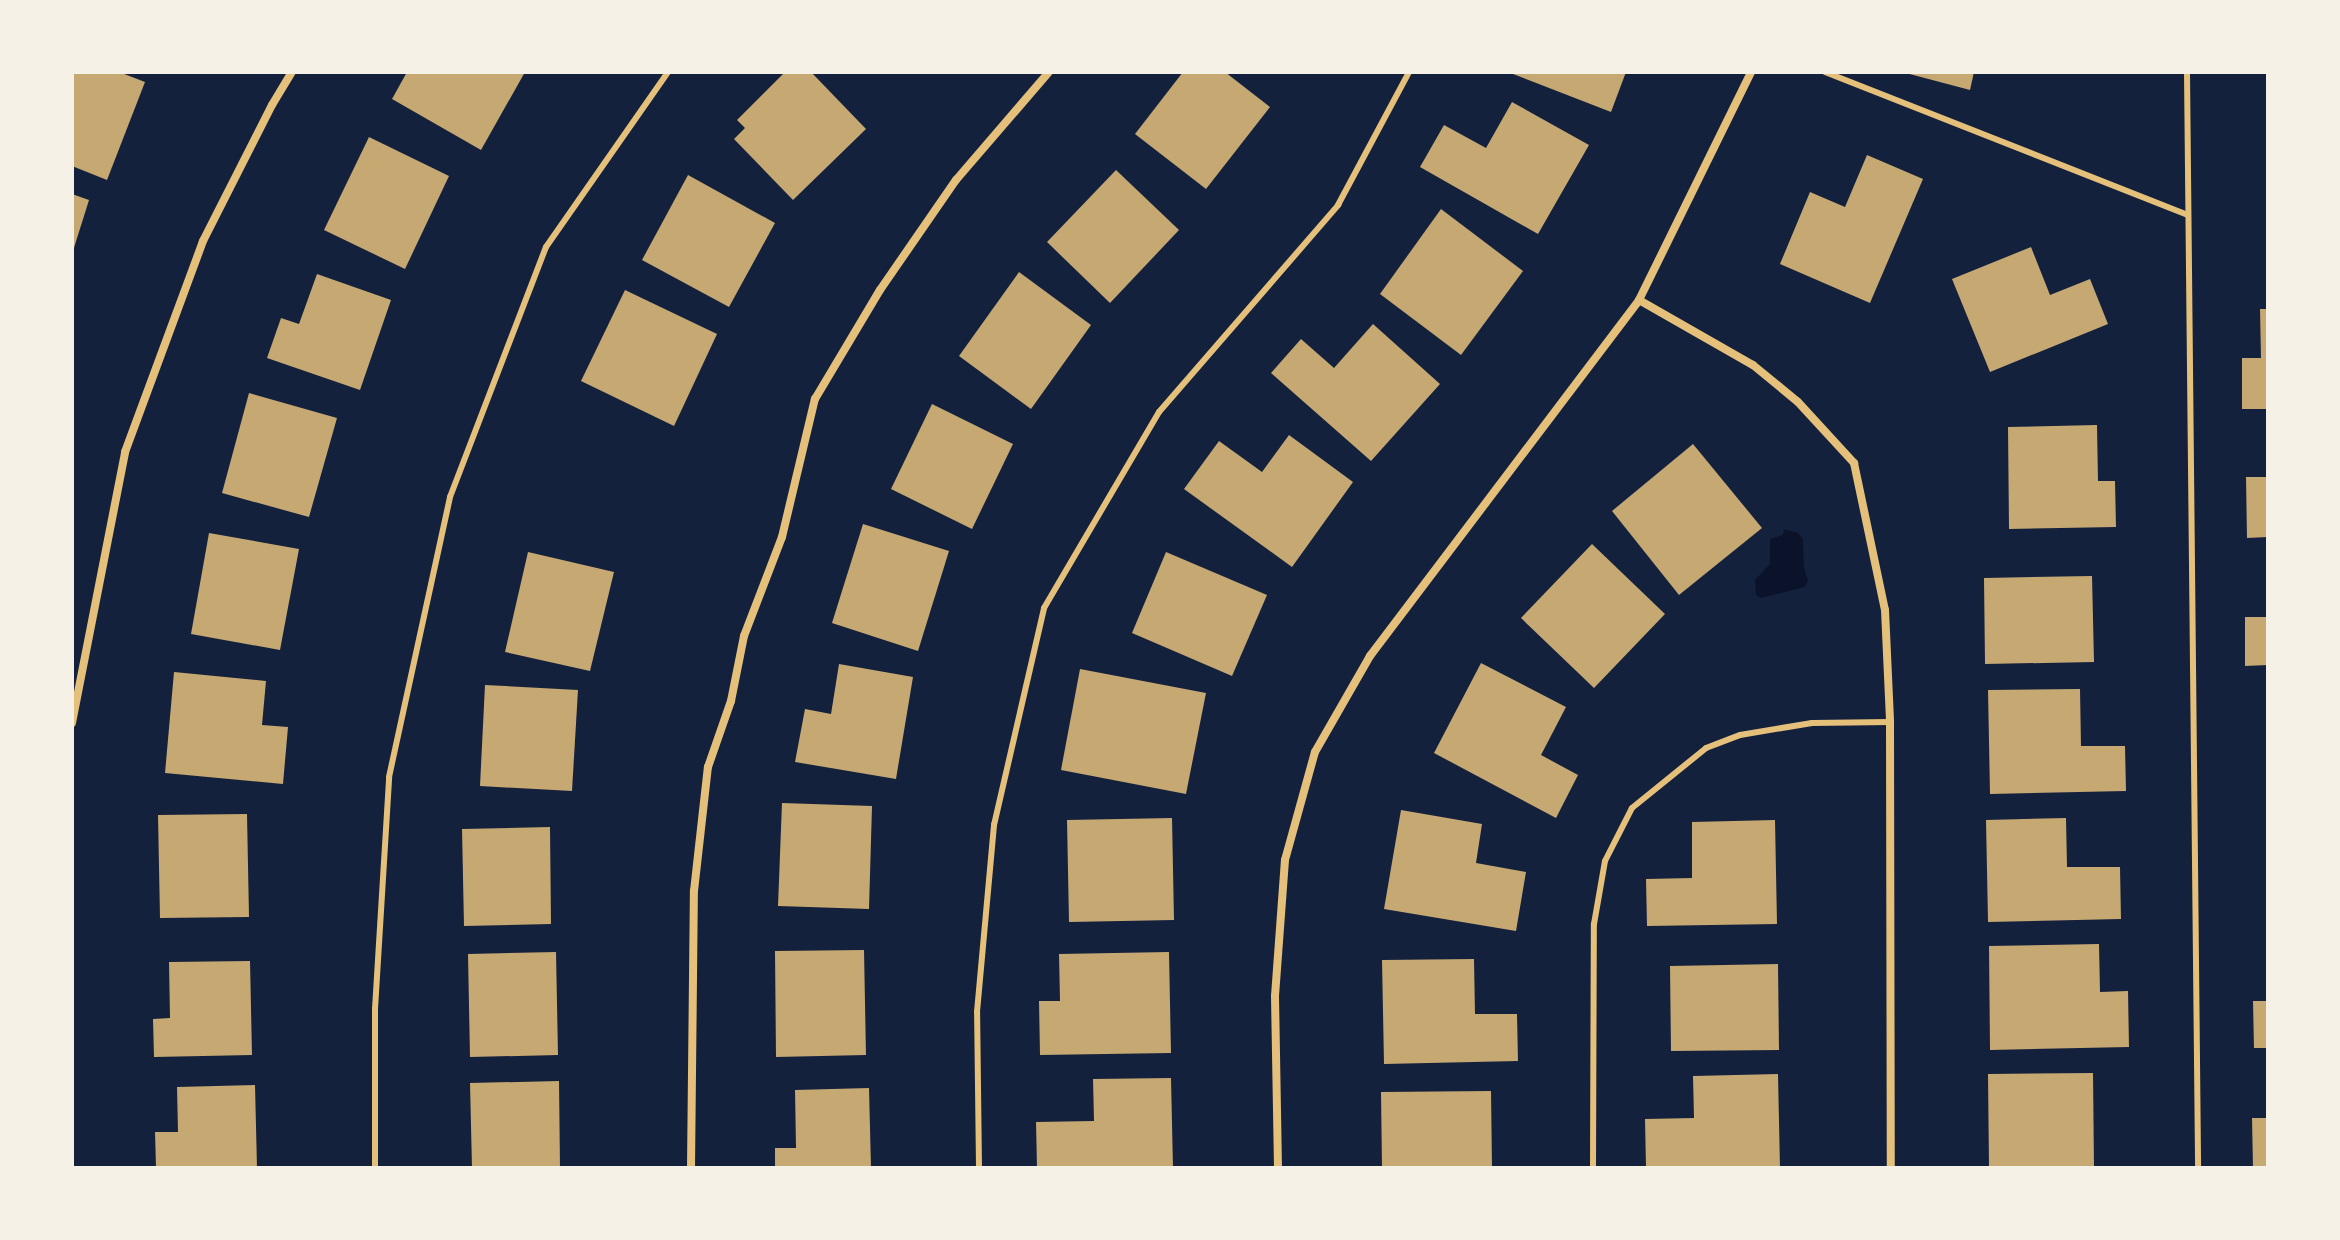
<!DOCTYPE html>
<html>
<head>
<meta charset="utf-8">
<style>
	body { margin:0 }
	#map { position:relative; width:2340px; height:1240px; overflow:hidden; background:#14213d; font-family:"IBM Plex Sans",sans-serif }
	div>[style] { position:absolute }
	.water>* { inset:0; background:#0b132b }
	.building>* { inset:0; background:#c6a872 }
	.service>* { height:6px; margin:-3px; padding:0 3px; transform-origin:3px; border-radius:3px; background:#e5c07b }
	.minor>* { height:8px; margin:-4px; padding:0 4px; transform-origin:4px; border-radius:4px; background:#e5c07b }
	span { translate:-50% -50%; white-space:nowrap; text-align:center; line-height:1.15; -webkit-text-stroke:6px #f6f1e7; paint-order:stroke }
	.frame { position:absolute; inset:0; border:74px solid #f6f1e7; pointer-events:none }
</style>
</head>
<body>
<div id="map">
	<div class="water">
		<i style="clip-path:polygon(1784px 529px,1798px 533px,1803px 539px,1804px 567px,1808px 581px,1805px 587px,1761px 598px,1756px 595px,1755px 580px,1770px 564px,1770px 539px,1783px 535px)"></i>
	</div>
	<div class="building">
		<i style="clip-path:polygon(72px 72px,119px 72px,145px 82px,107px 180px,72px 166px)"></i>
		<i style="clip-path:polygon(407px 72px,525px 72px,481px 150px,392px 99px)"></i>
		<i style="clip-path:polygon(785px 72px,811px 72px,866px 129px,793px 200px,734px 139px,745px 128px,737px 120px)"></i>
		<i style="clip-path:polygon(1183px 72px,1225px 72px,1270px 107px,1206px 189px,1135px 134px)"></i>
		<i style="clip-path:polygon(1508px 72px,1626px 72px,1611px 112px)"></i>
		<i style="clip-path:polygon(1902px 72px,1974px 72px,1970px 90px)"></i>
		<i style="clip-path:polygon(1512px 102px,1589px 145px,1538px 234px,1420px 167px,1444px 125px,1486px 148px)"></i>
		<i style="clip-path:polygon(369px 137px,449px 176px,405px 269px,324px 230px)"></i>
		<i style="clip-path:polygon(1867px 155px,1923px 179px,1870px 303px,1780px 264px,1810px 192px,1845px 207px)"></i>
		<i style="clip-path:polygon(1116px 170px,1179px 230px,1110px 303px,1047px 242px)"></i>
		<i style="clip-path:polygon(688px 175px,775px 223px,729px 307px,642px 260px)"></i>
		<i style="clip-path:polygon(72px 194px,89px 200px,73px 251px,72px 251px)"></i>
		<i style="clip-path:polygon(1441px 209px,1523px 271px,1461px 355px,1380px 294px)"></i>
		<i style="clip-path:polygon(2031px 247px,2050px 295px,2090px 279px,2108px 324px,1990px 372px,1952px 279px)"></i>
		<i style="clip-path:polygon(1019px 272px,1091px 325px,1031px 409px,959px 356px)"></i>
		<i style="clip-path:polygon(317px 274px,391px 300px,360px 390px,267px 358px,281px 318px,299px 324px)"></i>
		<i style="clip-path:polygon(625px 290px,717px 334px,674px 426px,581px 381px)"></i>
		<i style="clip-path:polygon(2260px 309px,2268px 309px,2268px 409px,2242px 409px,2242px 358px,2261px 358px)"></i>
		<i style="clip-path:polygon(1373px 324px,1440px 384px,1371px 461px,1271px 373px,1301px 339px,1334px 368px)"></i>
		<i style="clip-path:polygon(249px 393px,337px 418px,309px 517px,222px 493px)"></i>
		<i style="clip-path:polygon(932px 404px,1013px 444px,972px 529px,891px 489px)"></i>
		<i style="clip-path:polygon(2097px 425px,2098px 481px,2115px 481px,2116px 527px,2009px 529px,2008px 427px)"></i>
		<i style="clip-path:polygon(1289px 435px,1353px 482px,1292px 567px,1184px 489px,1219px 441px,1262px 472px)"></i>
		<i style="clip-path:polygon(1693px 444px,1762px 528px,1679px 595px,1612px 511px)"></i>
		<i style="clip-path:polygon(2246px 477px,2268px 477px,2268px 537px,2247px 538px)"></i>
		<i style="clip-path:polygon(863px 524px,949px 551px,918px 651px,832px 623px)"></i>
		<i style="clip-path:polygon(209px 533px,299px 549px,280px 650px,191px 634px)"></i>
		<i style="clip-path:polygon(1592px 544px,1665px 614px,1594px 688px,1521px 618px)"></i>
		<i style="clip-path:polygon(528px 552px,614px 572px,590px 671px,505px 652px)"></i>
		<i style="clip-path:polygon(1166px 552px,1267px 595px,1232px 676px,1132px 633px)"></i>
		<i style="clip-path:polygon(2092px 576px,2094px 662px,1985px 664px,1984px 578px)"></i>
		<i style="clip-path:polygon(2245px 617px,2268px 617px,2268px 665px,2245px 666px)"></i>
		<i style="clip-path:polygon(1481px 663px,1566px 707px,1541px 755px,1578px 775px,1556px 818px,1434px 753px)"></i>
		<i style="clip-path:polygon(839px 664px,913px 677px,896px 779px,795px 762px,805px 709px,831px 714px)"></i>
		<i style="clip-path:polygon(1080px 669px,1206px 693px,1186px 794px,1061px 770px)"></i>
		<i style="clip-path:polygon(174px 672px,266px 681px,262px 725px,288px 727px,283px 784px,165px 773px)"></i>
		<i style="clip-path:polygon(485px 685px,578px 690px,572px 791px,480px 786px)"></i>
		<i style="clip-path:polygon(2080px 689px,2081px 746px,2125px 746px,2126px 791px,1990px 794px,1988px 690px)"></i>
		<i style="clip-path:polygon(782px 803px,872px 806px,869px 909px,778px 906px)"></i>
		<i style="clip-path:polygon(1401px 810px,1482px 824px,1476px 863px,1526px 872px,1516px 931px,1384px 909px)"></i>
		<i style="clip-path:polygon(247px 814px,249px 917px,160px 918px,158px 815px)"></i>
		<i style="clip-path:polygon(1172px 818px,1174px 920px,1069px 922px,1067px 820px)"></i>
		<i style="clip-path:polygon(2066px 818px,2067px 867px,2120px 867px,2121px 919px,1988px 922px,1986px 820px)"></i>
		<i style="clip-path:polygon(1775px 820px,1777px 924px,1647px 926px,1646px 879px,1692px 878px,1692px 822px)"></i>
		<i style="clip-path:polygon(550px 827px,551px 924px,464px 926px,462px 829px)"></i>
		<i style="clip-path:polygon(2099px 944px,2100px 992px,2128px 991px,2129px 1047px,1990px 1050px,1989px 946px)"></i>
		<i style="clip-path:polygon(864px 950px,866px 1055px,776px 1057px,775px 951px)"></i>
		<i style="clip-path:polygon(556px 952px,558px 1055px,470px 1057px,468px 954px)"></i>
		<i style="clip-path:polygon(1169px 952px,1171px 1053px,1040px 1055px,1039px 1001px,1060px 1001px,1059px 954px)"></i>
		<i style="clip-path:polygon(1474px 959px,1475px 1014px,1517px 1014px,1518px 1061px,1384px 1064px,1382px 960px)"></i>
		<i style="clip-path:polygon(250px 961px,252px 1055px,154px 1057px,153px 1019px,170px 1018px,169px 962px)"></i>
		<i style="clip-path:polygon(1778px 964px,1779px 1050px,1671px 1051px,1670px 966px)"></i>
		<i style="clip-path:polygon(2253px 1001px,2268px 1001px,2268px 1048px,2254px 1048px)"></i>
		<i style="clip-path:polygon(2093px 1073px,2094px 1168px,1989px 1168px,1988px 1074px)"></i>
		<i style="clip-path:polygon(1778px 1074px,1780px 1168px,1646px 1168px,1645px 1119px,1694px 1118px,1693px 1076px)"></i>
		<i style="clip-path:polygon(1171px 1078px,1173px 1168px,1037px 1168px,1036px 1122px,1094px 1121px,1093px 1079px)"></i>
		<i style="clip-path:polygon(559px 1081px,560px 1168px,472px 1168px,470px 1083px)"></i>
		<i style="clip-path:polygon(255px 1085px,257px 1168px,156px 1168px,155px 1132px,178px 1132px,177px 1087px)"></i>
		<i style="clip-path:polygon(869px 1088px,871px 1168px,775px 1168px,775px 1148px,796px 1148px,795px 1090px)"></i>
		<i style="clip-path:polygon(1491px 1091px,1492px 1168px,1382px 1168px,1381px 1092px)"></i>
		<i style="clip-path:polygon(2252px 1118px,2268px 1118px,2268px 1168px,2253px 1168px)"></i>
	</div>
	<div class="service">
		<i style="left:1825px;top:72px;width:390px;rotate:21.5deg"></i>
		<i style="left:2187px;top:72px;width:1096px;rotate:89.42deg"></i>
		<i style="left:375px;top:1168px;width:159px;rotate:-90deg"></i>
		<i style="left:375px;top:1009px;width:232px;rotate:-86.5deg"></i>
		<i style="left:389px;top:777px;width:287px;rotate:-77.7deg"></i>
		<i style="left:450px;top:497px;width:268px;rotate:-69deg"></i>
		<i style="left:546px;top:247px;width:213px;rotate:-55.1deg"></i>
		<i style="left:979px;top:1168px;width:156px;rotate:-90.7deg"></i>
		<i style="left:977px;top:1012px;width:188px;rotate:-84.8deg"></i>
		<i style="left:994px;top:825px;width:223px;rotate:-77deg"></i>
		<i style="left:1044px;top:608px;width:227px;rotate:-59.6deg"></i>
		<i style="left:1159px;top:412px;width:274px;rotate:-49.1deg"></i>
		<i style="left:1338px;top:205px;width:151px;rotate:-61.9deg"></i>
		<i style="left:1593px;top:1168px;width:244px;rotate:-89.8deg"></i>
		<i style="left:1594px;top:924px;width:64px;rotate:-80.1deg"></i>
		<i style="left:1605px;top:861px;width:59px;rotate:-63deg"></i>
		<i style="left:1632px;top:808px;width:95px;rotate:-39deg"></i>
		<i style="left:1706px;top:748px;width:36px;rotate:-21deg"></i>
		<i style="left:1740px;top:735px;width:73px;rotate:-9.5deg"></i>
		<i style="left:1812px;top:723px;width:78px;rotate:-0.7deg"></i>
	</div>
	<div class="minor">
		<i style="left:1639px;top:300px;width:131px;rotate:29.7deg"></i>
		<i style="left:1753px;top:365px;width:58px;rotate:39.4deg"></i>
		<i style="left:1798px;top:402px;width:83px;rotate:47.4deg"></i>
		<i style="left:1854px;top:463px;width:150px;rotate:78.1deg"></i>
		<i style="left:1885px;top:610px;width:112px;rotate:87.4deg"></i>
		<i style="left:1890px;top:722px;width:446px;rotate:89.9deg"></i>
		<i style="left:72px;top:723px;width:276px;rotate:-78.9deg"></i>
		<i style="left:125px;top:452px;width:225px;rotate:-69.7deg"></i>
		<i style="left:203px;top:241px;width:153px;rotate:-63.1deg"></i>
		<i style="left:272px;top:105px;width:39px;rotate:-59deg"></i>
		<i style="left:691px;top:1168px;width:277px;rotate:-89.4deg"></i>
		<i style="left:694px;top:891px;width:125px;rotate:-83.6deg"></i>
		<i style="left:708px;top:767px;width:70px;rotate:-70.8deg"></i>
		<i style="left:731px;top:701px;width:66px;rotate:-78.7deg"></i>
		<i style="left:744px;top:636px;width:106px;rotate:-69deg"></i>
		<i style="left:782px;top:537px;width:142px;rotate:-76.6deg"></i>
		<i style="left:815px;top:399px;width:127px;rotate:-59.2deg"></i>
		<i style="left:880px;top:290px;width:134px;rotate:-55.4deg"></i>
		<i style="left:956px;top:180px;width:143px;rotate:-49.3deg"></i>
		<i style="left:1278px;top:1168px;width:172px;rotate:-91deg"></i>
		<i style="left:1275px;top:996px;width:136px;rotate:-85.8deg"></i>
		<i style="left:1285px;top:860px;width:112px;rotate:-74.5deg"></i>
		<i style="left:1315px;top:752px;width:111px;rotate:-60.2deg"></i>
		<i style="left:1370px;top:656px;width:446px;rotate:-52.9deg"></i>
		<i style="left:1639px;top:300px;width:254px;rotate:-63.8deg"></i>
	</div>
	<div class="frame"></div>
</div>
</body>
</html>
